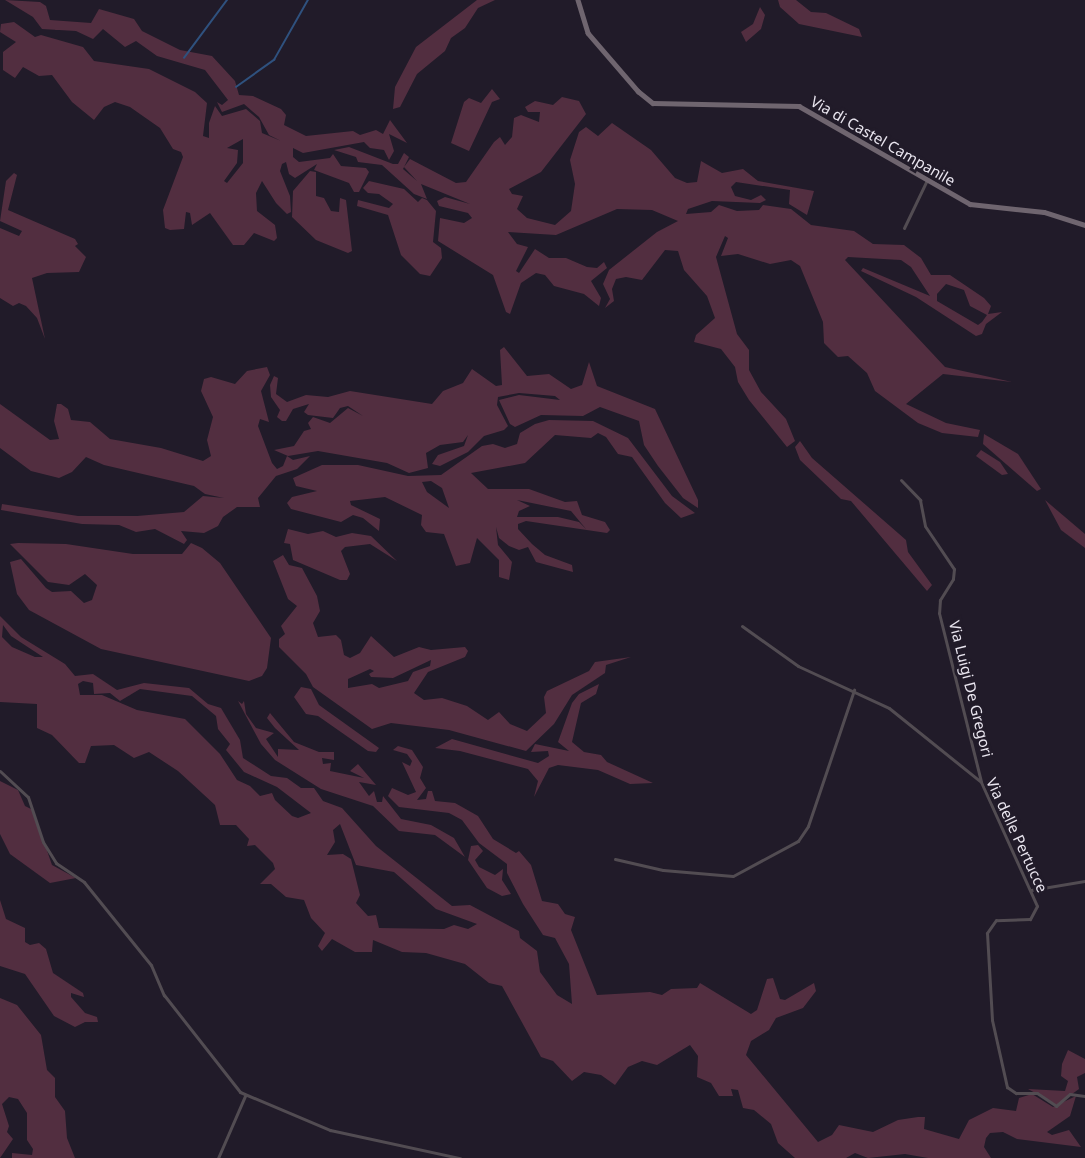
<!DOCTYPE html>
<html>
<head>
<meta charset="utf-8">
<style>
	body { margin:0 }
	#map { position:relative; width:1085px; height:1158px; overflow:hidden; background:#211b29; font-family:"Noto Sans",sans-serif }
	div>[style] { position:absolute }
	.green>* { inset:0; background:#522e40 }
	.stream>* { height:1.5px; margin:-0.75px; padding:0 0.75px; transform-origin:0.75px; border-radius:0.75px; background:#2f517e }
	.street>* { height:3px; margin:-1.5px; padding:0 1.5px; transform-origin:1.5px; border-radius:1.5px; background:#524c52 }
	.secondary>* { height:4.5px; margin:-2.25px; padding:0 2.25px; transform-origin:2.25px; border-radius:2.25px; background:#6f656f }
	span { translate:-50% -50%; white-space:nowrap; text-align:center; line-height:1.15; -webkit-text-stroke:6px #211b29; paint-order:stroke }
	.street-label { font-size:15px; color:#e9e5ef }
</style>
</head>
<body>
<div id="map">
	<div class="green">
		<i style="clip-path:polygon(evenodd,5px 0,40px 2px,46px 6px,50px 20px,91px 23px,99px 9px,134px 19px,142px 31px,180px 50px,212px 56px,235px 81px,239px 95px,253px 96px,281px 109px,286px 115px,284px 125px,306px 136px,353px 131px,360px 135px,376px 130px,383px 134px,390px 120px,407px 143px,389px 134px,394px 151px,389px 160px,384px 150px,370px 148px,364px 142px,303px 153px,293px 148px,293px 157px,299px 162px,330px 158px,333px 154px,341px 166px,366px 168px,369px 172px,359px 192px,354px 192px,349px 183px,314px 170px,317px 164px,295px 178px,289px 174px,286px 162px,282px 164px,280px 171px,290px 196px,291px 212px,287px 214px,276px 203px,262px 181px,256px 193px,257px 211px,275px 225px,277px 238px,274px 241px,254px 233px,244px 245px,233px 245px,210px 213px,192px 225px,190px 213px,186px 212px,184px 229px,170px 230px,165px 228px,163px 210px,183px 157px,181px 152px,173px 149px,160px 128px,130px 107px,115px 102px,104px 107px,94px 120px,72px 102px,52px 75px,39px 76px,23px 67px,15px 78px,3px 70px,3px 52px,16px 42px,0 32px,1px 24px,14px 22px,35px 37px,41px 35px,83px 47px,94px 61px,149px 69px,195px 92px,207px 103px,203px 136px,209px 138px,209px 123px,215px 106px,222px 116px,246px 109px,260px 121px,262px 133px,281px 141px,269px 135px,259px 117px,244px 104px,222px 112px,217px 102px,222px 105px,228px 100px,205px 70px,157px 56px,136px 41px,125px 47px,103px 29px,93px 39px,76px 31px,42px 29px,33px 17px,5px 0,243px 139px,243px 163px,227px 183px,224px 181px,237px 163px,238px 150px,227px 148px,243px 139px)"></i>
		<i style="clip-path:polygon(477px 0,495px 0,478px 8px,465px 28px,451px 38px,445px 51px,417px 74px,400px 107px,393px 109px,395px 87px,416px 47px)"></i>
		<i style="clip-path:polygon(778px 0,796px 0,811px 12px,826px 13px,859px 29px,862px 37px,799px 24px,780px 7px)"></i>
		<i style="clip-path:polygon(760px 7px,765px 15px,761px 29px,746px 42px,741px 32px,753px 24px)"></i>
		<i style="clip-path:polygon(492px 89px,500px 99px,492px 102px,469px 151px,451px 143px,464px 102px,469px 98px,481px 103px)"></i>
		<i style="clip-path:polygon(evenodd,562px 97px,579px 101px,586px 114px,541px 172px,509px 189px,512px 194px,523px 196px,517px 209px,527px 218px,555px 225px,571px 211px,575px 184px,570px 160px,579px 132px,586px 127px,598px 136px,612px 123px,651px 150px,675px 178px,687px 183px,697px 182px,701px 161px,722px 173px,743px 169px,758px 181px,814px 191px,807px 215px,789px 204px,790px 190px,736px 182px,731px 187px,735px 196px,751px 200px,761px 195px,766px 200px,760px 203px,712px 201px,688px 209px,686px 214px,711px 212px,719px 205px,737px 211px,759px 210px,763px 205px,791px 209px,811px 225px,854px 231px,873px 244px,904px 245px,921px 258px,931px 275px,950px 275px,984px 298px,991px 306px,988px 314px,1002px 312px,986px 324px,982px 334px,976px 336px,916px 297px,861px 271px,863px 268px,930px 296px,911px 267px,901px 260px,848px 257px,845px 260px,945px 367px,1012px 382px,943px 374px,906px 404px,946px 423px,980px 430px,978px 437px,942px 433px,918px 423px,875px 391px,867px 373px,848px 356px,838px 357px,824px 343px,823px 322px,800px 266px,791px 260px,770px 264px,738px 254px,721px 256px,728px 238px,725px 236px,716px 257px,737px 334px,749px 350px,749px 370px,761px 392px,786px 419px,795px 441px,787px 447px,749px 400px,738px 382px,735px 367px,721px 349px,694px 342px,696px 335px,715px 318px,707px 296px,684px 270px,678px 251px,665px 250px,642px 280px,626px 277px,616px 279px,612px 289px,614px 301px,605px 308px,610px 299px,603px 284px,609px 270px,657px 232px,678px 221px,652px 210px,617px 209px,556px 235px,508px 232px,517px 244px,528px 247px,516px 271px,519px 273px,535px 249px,549px 258px,566px 258px,587px 267px,597px 268px,604px 262px,607px 268px,591px 281px,601px 298px,599px 306px,584px 294px,554px 286px,545px 275px,536px 273px,521px 283px,510px 314px,506px 312px,493px 275px,438px 241px,440px 218px,464px 223px,472px 218px,468px 213px,439px 206px,437px 201px,445px 197px,470px 204px,421px 184px,427px 199px,414px 194px,382px 165px,358px 162px,356px 157px,334px 150px,349px 147px,393px 164px,398px 164px,404px 153px,409px 157px,403px 169px,417px 181px,404px 167px,410px 159px,456px 183px,466px 182px,494px 142px,500px 137px,505px 145px,512px 137px,514px 118px,521px 115px,539px 122px,540px 112px,528px 112px,525px 107px,535px 101px,553px 105px,562px 97px,946px 284px,964px 290px,970px 306px,987px 315px,982px 322px,978px 325px,937px 301px,937px 294px,946px 284px)"></i>
		<i style="clip-path:polygon(310px 171px,316px 172px,316px 196px,324px 198px,331px 211px,339px 212px,340px 198px,346px 200px,352px 251px,348px 253px,316px 240px,292px 217px,293px 191px)"></i>
		<i style="clip-path:polygon(14px 173px,17px 175px,8px 210px,75px 239px,78px 244px,75px 246px,86px 257px,79px 272px,47px 273px,32px 278px,45px 339px,37px 318px,26px 306px,19px 303px,13px 306px,0 298px,0 228px,19px 236px,22px 231px,0 221px,6px 181px)"></i>
		<i style="clip-path:polygon(369px 181px,404px 189px,418px 202px,422px 198px,427px 200px,436px 211px,433px 242px,441px 248px,442px 258px,430px 276px,420px 274px,401px 255px,388px 215px,357px 206px,358px 200px,389px 208px,393px 204px,379px 194px,368px 193px,363px 188px)"></i>
		<i style="clip-path:polygon(504px 347px,527px 376px,549px 374px,571px 389px,582px 385px,589px 362px,597px 386px,655px 409px,698px 500px,698px 508px,683px 498px,658px 466px,644px 445px,639px 421px,600px 407px,583px 416px,541px 415px,515px 427px,510px 424px,499px 400px,519px 395px,560px 400px,555px 396px,519px 393px,498px 397px,497px 405px,508px 426px,504px 430px,484px 436px,468px 452px,440px 466px,432px 464px,438px 455px,464px 446px,468px 435px,463px 442px,440px 445px,426px 453px,428px 468px,409px 473px,387px 463px,318px 451px,288px 456px,274px 450px,294px 446px,304px 431px,311px 429px,308px 423px,313px 417px,330px 423px,348px 408px,363px 416px,348px 406px,340px 408px,333px 418px,308px 415px,304px 412px,309px 404px,293px 409px,286px 421px,282px 421px,277px 417px,280px 410px,271px 397px,270px 385px,274px 376px,278px 378px,276px 394px,287px 402px,306px 395px,328px 397px,350px 391px,432px 404px,443px 391px,463px 383px,472px 369px,496px 386px,502px 385px,500px 350px)"></i>
		<i style="clip-path:polygon(267px 367px,270px 375px,261px 391px,269px 422px,260px 419px,258px 426px,272px 463px,277px 469px,283px 466px,287px 456px,293px 460px,310px 456px,297px 469px,276px 476px,258px 498px,260px 507px,237px 507px,223px 517px,218px 526px,204px 533px,181px 531px,187px 540px,184px 544px,155px 529px,136px 532px,119px 525px,82px 524px,1px 510px,2px 504px,78px 516px,137px 516px,184px 512px,203px 496px,224px 498px,205px 494px,194px 486px,104px 465px,86px 457px,72px 472px,59px 478px,31px 471px,0 448px,0 404px,50px 440px,59px 439px,54px 421px,57px 404px,61px 404px,68px 409px,71px 420px,90px 422px,110px 439px,161px 448px,203px 461px,211px 456px,207px 440px,213px 417px,201px 391px,204px 379px,211px 377px,235px 384px,247px 371px)"></i>
		<i style="clip-path:polygon(evenodd,549px 420px,593px 421px,628px 438px,672px 496px,695px 513px,681px 518px,665px 503px,632px 457px,618px 454px,606px 437px,598px 433px,591px 438px,555px 435px,525px 463px,471px 473px,488px 489px,529px 489px,565px 502px,577px 501px,582px 515px,605px 522px,610px 530px,607px 533px,526px 521px,518px 524px,518px 529px,532px 544px,545px 555px,572px 565px,573px 572px,536px 562px,528px 547px,519px 550px,509px 546px,499px 538px,496px 527px,498px 545px,512px 562px,509px 580px,499px 577px,499px 560px,477px 538px,470px 563px,456px 566px,444px 534px,426px 532px,421px 525px,422px 515px,385px 497px,350px 501px,351px 505px,380px 519px,379px 531px,363px 518px,353px 515px,341px 522px,291px 509px,287px 503px,292px 497px,317px 491px,296px 486px,293px 478px,322px 465px,358px 465px,408px 476px,441px 475px,482px 446px,493px 444px,505px 448px,517px 444px,520px 433px,535px 424px,549px 420px,431px 481px,442px 488px,449px 508px,427px 492px,422px 482px,431px 481px,549px 420px,517px 500px,571px 511px,586px 529px,579px 522px,558px 517px,517px 517px,519px 511px,530px 506px,517px 500px)"></i>
		<i style="clip-path:polygon(984px 434px,1018px 454px,1041px 489px,1037px 491px,983px 444px)"></i>
		<i style="clip-path:polygon(800px 441px,812px 458px,906px 540px,908px 552px,932px 585px,927px 591px,851px 501px,841px 499px,800px 460px,795px 447px)"></i>
		<i style="clip-path:polygon(981px 450px,1000px 462px,1008px 474px,1002px 475px,976px 456px)"></i>
		<i style="clip-path:polygon(1045px 500px,1085px 534px,1085px 548px,1061px 530px)"></i>
		<i style="clip-path:polygon(288px 529px,308px 534px,323px 531px,336px 537px,352px 533px,371px 536px,397px 561px,370px 544px,345px 547px,341px 551px,350px 574px,347px 580px,340px 580px,293px 560px,290px 544px,284px 543px)"></i>
		<i style="clip-path:polygon(18px 543px,66px 544px,133px 554px,182px 554px,191px 543px,202px 548px,220px 563px,271px 638px,267px 668px,262px 676px,249px 681px,101px 649px,29px 610px,17px 594px,10px 562px,21px 559px,46px 588px,52px 592px,71px 591px,84px 603px,92px 600px,97px 585px,85px 574px,69px 585px,48px 582px,10px 544px)"></i>
		<i style="clip-path:polygon(evenodd,283px 555px,289px 565px,302px 568px,317px 596px,320px 611px,313px 623px,318px 637px,336px 635px,341px 640px,344px 655px,350px 658px,360px 653px,371px 636px,394px 657px,419px 647px,431px 650px,465px 647px,468px 651px,465px 657px,428px 672px,414px 693px,424px 700px,442px 698px,467px 706px,488px 720px,499px 712px,510px 724px,527px 731px,546px 713px,544px 697px,547px 691px,589px 671px,595px 662px,631px 657px,606px 665px,605px 673px,572px 695px,554px 724px,526px 751px,449px 730px,391px 723px,372px 729px,313px 687px,306px 674px,279px 647px,279px 639px,285px 634px,281px 626px,297px 606px,288px 599px,273px 561px,283px 555px,431px 660px,430px 666px,413px 672px,408px 681px,379px 688px,372px 684px,348px 688px,348px 679px,370px 669px,374px 671px,369px 674px,371px 677px,393px 678px,431px 660px)"></i>
		<i style="clip-path:polygon(evenodd,0 616px,21px 637px,65px 664px,75px 676px,93px 674px,117px 690px,144px 683px,189px 688px,208px 704px,221px 708px,240px 740px,243px 758px,271px 776px,287px 778px,301px 788px,314px 788px,323px 801px,342px 808px,376px 846px,452px 906px,470px 905px,519px 931px,520px 938px,537px 951px,540px 972px,557px 995px,572px 1004px,569px 964px,555px 938px,543px 935px,523px 904px,507px 873px,507px 864px,479px 843px,462px 820px,449px 813px,399px 807px,388px 796px,392px 788px,408px 795px,416px 792px,402px 762px,410px 766px,412px 761px,407px 754px,393px 750px,398px 746px,412px 750px,423px 767px,420px 778px,426px 788px,417px 800px,426px 799px,428px 791px,432px 791px,435px 801px,455px 803px,478px 816px,493px 839px,516px 853px,519px 851px,531px 865px,542px 901px,558px 904px,565px 914px,575px 917px,571px 930px,597px 995px,650px 992px,662px 995px,671px 989px,697px 988px,700px 983px,751px 1014px,757px 1010px,767px 979px,773px 978px,780px 999px,785px 1000px,814px 983px,816px 991px,803px 1008px,776px 1018px,769px 1030px,751px 1041px,746px 1055px,818px 1142px,832px 1135px,839px 1125px,873px 1132px,898px 1120px,918px 1117px,925px 1117px,924px 1129px,959px 1139px,969px 1120px,993px 1108px,1016px 1111px,1019px 1098px,1032px 1094px,1053px 1107px,1076px 1096px,1070px 1116px,1047px 1132px,1052px 1135px,1069px 1130px,1081px 1147px,1017px 1139px,1003px 1132px,990px 1133px,986px 1138px,984px 1147px,991px 1158px,928px 1158px,905px 1154px,868px 1158px,855px 1153px,846px 1158px,795px 1158px,778px 1143px,771px 1124px,754px 1110px,743px 1108px,738px 1090px,731px 1089px,733px 1096px,719px 1096px,711px 1083px,697px 1077px,698px 1056px,690px 1045px,657px 1065px,642px 1061px,628px 1067px,615px 1085px,601px 1075px,584px 1072px,572px 1081px,553px 1061px,541px 1057px,502px 986px,489px 983px,465px 964px,426px 953px,402px 952px,373px 940px,372px 952px,355px 952px,332px 939px,322px 951px,318px 946px,325px 933px,311px 918px,304px 900px,286px 897px,271px 884px,260px 884px,275px 869px,273px 863px,255px 845px,247px 846px,249px 839px,236px 825px,220px 825px,215px 805px,178px 771px,149px 752px,134px 758px,114px 745px,91px 746px,85px 763px,79px 763px,52px 735px,37px 728px,37px 704px,0 702px,0 616px,3px 625px,11px 636px,43px 657px,35px 657px,12px 647px,2px 637px,3px 625px,0 616px,83px 681px,93px 683px,94px 694px,110px 693px,120px 701px,140px 689px,192px 696px,216px 716px,218px 729px,230px 744px,226px 750px,244px 772px,277px 787px,311px 813px,298px 818px,292px 816px,275px 800px,272px 793px,260px 796px,250px 786px,237px 780px,220px 754px,185px 719px,137px 710px,102px 695px,80px 695px,78px 684px,83px 681px,0 616px,340px 824px,356px 865px,394px 872px,436px 909px,477px 924px,468px 929px,454px 925px,444px 929px,379px 928px,376px 915px,368px 916px,356px 903px,360px 895px,351px 859px,343px 854px,327px 855px,335px 842px,333px 830px,340px 824px)"></i>
		<i style="clip-path:polygon(599px 684px,596px 694px,581px 703px,572px 742px,584px 752px,601px 755px,607px 762px,653px 783px,630px 784px,598px 770px,558px 765px,549px 768px,534px 797px,538px 781px,528px 769px,460px 751px,435px 748px,452px 739px,538px 763px,549px 756px,548px 751px,531px 752px,535px 744px,569px 751px,558px 742px,572px 703px,579px 694px)"></i>
		<i style="clip-path:polygon(301px 687px,311px 689px,319px 705px,379px 748px,376px 752px,368px 751px,318px 716px,306px 714px,294px 697px)"></i>
		<i style="clip-path:polygon(238px 701px,242px 704px,244px 701px,246px 714px,256px 728px,274px 733px,266px 739px,278px 757px,278px 749px,299px 750px,275px 728px,267px 718px,270px 713px,294px 742px,319px 752px,334px 752px,334px 760px,322px 758px,323px 764px,331px 763px,330px 771px,364px 778px,350px 771px,358px 764px,376px 785px,359px 782px,369px 796px,374px 791px,377px 802px,382px 802px,383px 796px,401px 819px,431px 825px,454px 838px,465px 857px,435px 835px,399px 831px,373px 806px,321px 789px,275px 760px,261px 744px)"></i>
		<i style="clip-path:polygon(0 781px,18px 790px,25px 806px,33px 810px,52px 865px,76px 878px,50px 883px,10px 854px,0 834px)"></i>
		<i style="clip-path:polygon(478px 845px,483px 851px,475px 860px,479px 867px,495px 875px,503px 869px,502px 880px,511px 894px,502px 896px,487px 888px,468px 860px,471px 846px)"></i>
		<i style="clip-path:polygon(0 900px,6px 919px,25px 928px,25px 942px,30px 945px,39px 943px,46px 949px,53px 973px,83px 993px,84px 997px,71px 993px,71px 997px,85px 1013px,97px 1017px,98px 1022px,85px 1022px,75px 1027px,54px 1016px,25px 974px,0 966px)"></i>
		<i style="clip-path:polygon(0 998px,17px 1005px,41px 1035px,47px 1070px,55px 1078px,55px 1097px,65px 1111px,67px 1138px,75px 1158px,12px 1158px,12px 1153px,32px 1155px,33px 1149px,27px 1140px,27px 1113px,18px 1099px,9px 1097px,2px 1104px,9px 1126px,7px 1132px,13px 1139px,0 1158px)"></i>
		<i style="clip-path:polygon(1068px 1050px,1085px 1059px,1085px 1073px,1077px 1077px,1079px 1089px,1057px 1105px,1028px 1089px,1065px 1091px,1068px 1081px,1061px 1076px,1062px 1064px)"></i>
	</div>
	<div class="stream">
		<i style="left:184px;top:58px;width:72px;rotate:-53.4deg"></i>
		<i style="left:236px;top:87px;width:47px;rotate:-35.4deg"></i>
		<i style="left:274px;top:60px;width:69px;rotate:-60.5deg"></i>
	</div>
	<div class="street">
		<i style="left:904px;top:228px;width:53px;rotate:-64.4deg"></i>
		<i style="left:901px;top:480px;width:28px;rotate:46deg"></i>
		<i style="left:920px;top:500px;width:26px;rotate:79deg"></i>
		<i style="left:925px;top:526px;width:52px;rotate:56deg"></i>
		<i style="left:954px;top:569px;width:10px;rotate:96deg"></i>
		<i style="left:953px;top:579px;width:25px;rotate:122deg"></i>
		<i style="left:940px;top:600px;width:13px;rotate:94deg"></i>
		<i style="left:939px;top:613px;width:173px;rotate:76deg"></i>
		<i style="left:742px;top:626px;width:69px;rotate:35.5deg"></i>
		<i style="left:798px;top:666px;width:100px;rotate:24.8deg"></i>
		<i style="left:889px;top:708px;width:118px;rotate:38.8deg"></i>
		<i style="left:981px;top:782px;width:136px;rotate:65.7deg"></i>
		<i style="left:1037px;top:906px;width:15px;rotate:118deg"></i>
		<i style="left:1030px;top:919px;width:34px;rotate:178deg"></i>
		<i style="left:996px;top:920px;width:16px;rotate:125deg"></i>
		<i style="left:987px;top:933px;width:87px;rotate:86.7deg"></i>
		<i style="left:992px;top:1020px;width:69px;rotate:77.4deg"></i>
		<i style="left:1007px;top:1087px;width:11px;rotate:34deg"></i>
		<i style="left:1016px;top:1093px;width:21px"></i>
		<i style="left:1037px;top:1093px;width:23px;rotate:34deg"></i>
		<i style="left:1056px;top:1106px;width:18px;rotate:-41deg"></i>
		<i style="left:1070px;top:1094px;width:15px;rotate:8deg"></i>
		<i style="left:0;top:771px;width:38px;rotate:43deg"></i>
		<i style="left:28px;top:797px;width:47px;rotate:71.6deg"></i>
		<i style="left:43px;top:842px;width:25px;rotate:58deg"></i>
		<i style="left:56px;top:863px;width:34px;rotate:34deg"></i>
		<i style="left:84px;top:882px;width:107px;rotate:51.1deg"></i>
		<i style="left:151px;top:965px;width:33px;rotate:67deg"></i>
		<i style="left:164px;top:995px;width:123px;rotate:51.9deg"></i>
		<i style="left:240px;top:1092px;width:98px;rotate:22.9deg"></i>
		<i style="left:330px;top:1130px;width:133px;rotate:12.2deg"></i>
		<i style="left:615px;top:859px;width:49px;rotate:12.9deg"></i>
		<i style="left:663px;top:870px;width:70px;rotate:4.9deg"></i>
		<i style="left:733px;top:876px;width:74px;rotate:-28.3deg"></i>
		<i style="left:798px;top:841px;width:18px;rotate:-56deg"></i>
		<i style="left:808px;top:826px;width:144px;rotate:-71.3deg"></i>
		<i style="left:1031px;top:890px;width:55px;rotate:-9.5deg"></i>
		<i style="left:218px;top:1158px;width:68px;rotate:-66.5deg"></i>
	</div>
	<div class="secondary">
		<i style="left:578px;top:0;width:34px;rotate:73deg"></i>
		<i style="left:588px;top:33px;width:77px;rotate:49.2deg"></i>
		<i style="left:638px;top:91px;width:19px;rotate:39deg"></i>
		<i style="left:653px;top:103px;width:146px;rotate:1.2deg"></i>
		<i style="left:799px;top:106px;width:197px;rotate:29.8deg"></i>
		<i style="left:970px;top:204px;width:74px;rotate:6.2deg"></i>
		<i style="left:1044px;top:212px;width:43px;rotate:17.6deg"></i>
	</div>
	<div class="street-label">
		<span style="left:883px;top:141px;rotate:30deg">Via di Castel Campanile</span>
		<span style="left:971px;top:689px;rotate:76deg">Via Luigi De Gregori</span>
		<span style="left:1017px;top:835px;rotate:65deg">Via delle Pertucce</span>
	</div>
</div>
</body>
</html>
